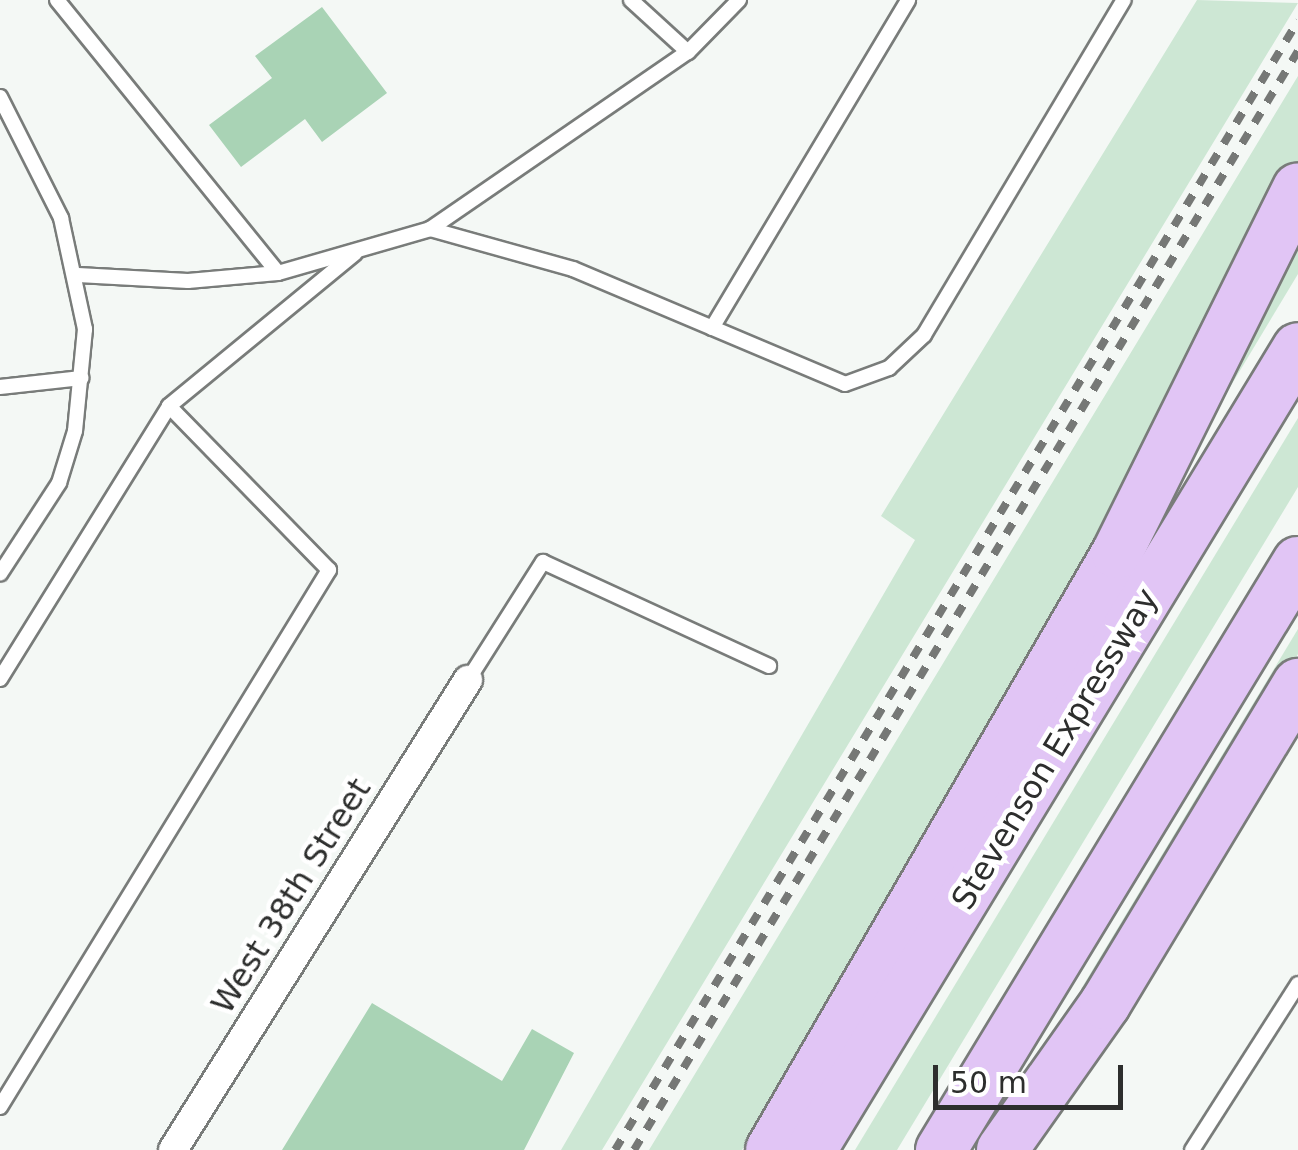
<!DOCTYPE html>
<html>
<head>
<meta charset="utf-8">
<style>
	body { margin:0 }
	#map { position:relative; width:1298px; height:1150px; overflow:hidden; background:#f4f8f5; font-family:"DejaVu Sans",sans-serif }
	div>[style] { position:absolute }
	.green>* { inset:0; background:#cde7d4 }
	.building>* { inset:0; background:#a9d3b5 }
	.roads { filter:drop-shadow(2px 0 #797c7a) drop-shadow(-2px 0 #797c7a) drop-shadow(0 2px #797c7a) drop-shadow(0 -2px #797c7a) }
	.service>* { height:14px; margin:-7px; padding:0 7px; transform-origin:7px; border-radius:7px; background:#fff }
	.minor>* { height:28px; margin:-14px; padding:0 14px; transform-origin:14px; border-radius:14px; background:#fff }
	.motorway>* { height:50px; margin:-25px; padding:0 25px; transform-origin:25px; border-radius:25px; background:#e1c5f5 }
	.rail>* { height:8px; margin-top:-4px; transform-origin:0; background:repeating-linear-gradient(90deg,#767876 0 12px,transparent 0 24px) }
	span { translate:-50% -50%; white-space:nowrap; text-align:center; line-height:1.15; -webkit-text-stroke:9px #fff; paint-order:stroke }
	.street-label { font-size:32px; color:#2d2e2d }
	.scale { position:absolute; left:933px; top:1065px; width:190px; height:45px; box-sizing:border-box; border:5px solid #2d2e2d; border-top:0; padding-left:12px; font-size:30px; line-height:35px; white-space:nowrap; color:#2d2e2d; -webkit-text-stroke:8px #fff; paint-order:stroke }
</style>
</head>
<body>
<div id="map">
	<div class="green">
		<i style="clip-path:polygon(1197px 0,1298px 3px,602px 1150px,561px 1150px,915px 540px,881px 516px)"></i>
		<i style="clip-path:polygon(1298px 76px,1298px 162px,1059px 626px,1014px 679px,742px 1150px,649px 1150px)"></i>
		<i style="clip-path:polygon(1298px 225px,1298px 274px,1185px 462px)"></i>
		<i style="clip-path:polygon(1298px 418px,1298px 487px,897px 1150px,855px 1150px)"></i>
		<i style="clip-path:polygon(1298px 629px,1298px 654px,1090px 995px,1081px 989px)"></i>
	</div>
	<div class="building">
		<i style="clip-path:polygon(322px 7px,387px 93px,322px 142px,305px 119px,241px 167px,209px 125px,272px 78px,255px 56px)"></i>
		<i style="clip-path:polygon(372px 1003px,502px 1081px,532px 1029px,574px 1053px,524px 1150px,282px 1150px)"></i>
	</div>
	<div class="roads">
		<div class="service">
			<i style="left:57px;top:0;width:351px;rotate:51deg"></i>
			<i style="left:631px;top:0;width:77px;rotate:42.4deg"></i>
			<i style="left:0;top:97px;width:136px;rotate:63.2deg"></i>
			<i style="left:61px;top:218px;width:114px;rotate:77.8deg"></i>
			<i style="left:85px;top:329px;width:102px;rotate:95.6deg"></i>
			<i style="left:75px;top:431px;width:54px;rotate:107.1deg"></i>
			<i style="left:59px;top:483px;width:108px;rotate:123deg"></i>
			<i style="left:430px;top:229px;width:148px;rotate:15.6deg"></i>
			<i style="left:573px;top:269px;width:295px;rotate:22.9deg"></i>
			<i style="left:845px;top:384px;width:47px;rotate:-20deg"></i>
			<i style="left:889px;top:368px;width:48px;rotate:-43.3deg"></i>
			<i style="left:924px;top:335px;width:390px;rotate:-59.2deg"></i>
			<i style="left:78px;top:275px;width:110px;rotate:3.1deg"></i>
			<i style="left:188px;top:281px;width:90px;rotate:-5.1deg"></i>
			<i style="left:278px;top:273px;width:158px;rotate:-16.1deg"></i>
			<i style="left:430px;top:229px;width:313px;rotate:-34.5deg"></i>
			<i style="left:688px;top:52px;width:73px;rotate:-45.6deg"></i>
			<i style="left:712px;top:328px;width:382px;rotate:-59.1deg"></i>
			<i style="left:0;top:387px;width:82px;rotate:-6.3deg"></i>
			<i style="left:0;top:679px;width:321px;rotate:-58.2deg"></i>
			<i style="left:169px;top:406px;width:241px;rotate:-39.4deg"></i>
			<i style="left:468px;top:680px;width:140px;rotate:-57.6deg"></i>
			<i style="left:543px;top:562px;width:249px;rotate:24.7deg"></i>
			<i style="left:0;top:1107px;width:630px;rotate:-58.51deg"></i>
			<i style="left:329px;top:570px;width:229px;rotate:-134.3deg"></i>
			<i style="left:1192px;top:1150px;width:197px;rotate:-57.4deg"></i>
		</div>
		<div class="minor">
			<i style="left:173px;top:1150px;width:555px;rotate:-57.89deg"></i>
		</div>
		<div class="motorway">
			<i style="left:771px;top:1150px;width:690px;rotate:-59.9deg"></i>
			<i style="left:1117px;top:553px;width:407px;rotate:-63.6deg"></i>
			<i style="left:811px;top:1150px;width:938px;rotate:-58.73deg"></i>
			<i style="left:941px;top:1150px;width:688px;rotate:-58.74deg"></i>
			<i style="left:1002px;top:1150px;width:179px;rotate:-54.8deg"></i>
			<i style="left:1105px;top:1004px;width:374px;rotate:-58.9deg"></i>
		</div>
	</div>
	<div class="rail">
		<i style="left:615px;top:1150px;width:1320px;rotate:-58.83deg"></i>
		<i style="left:634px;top:1150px;width:1284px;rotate:-58.86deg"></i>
	</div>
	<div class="street-label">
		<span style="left:1055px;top:749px;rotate:-59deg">Stevenson Expressway</span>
		<span style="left:291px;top:896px;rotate:-58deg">West 38th Street</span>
	</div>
	<div class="scale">50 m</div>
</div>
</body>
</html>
